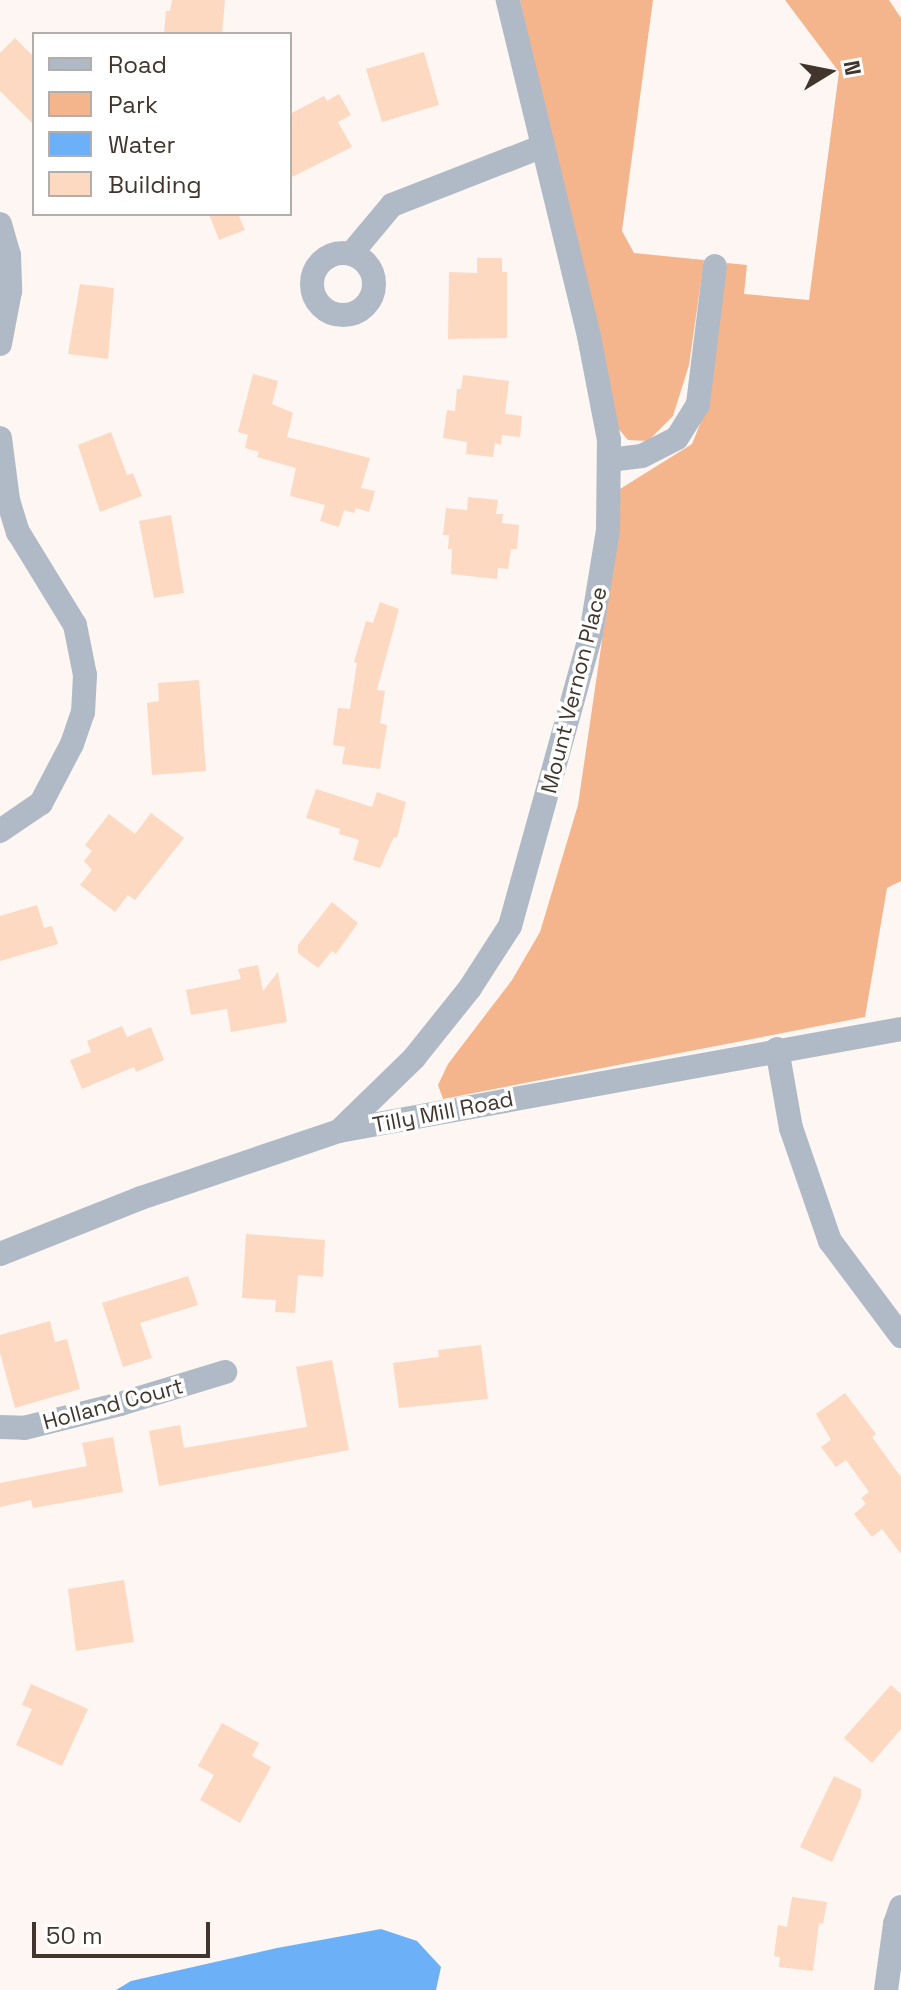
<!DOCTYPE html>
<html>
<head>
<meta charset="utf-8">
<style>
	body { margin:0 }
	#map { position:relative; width:901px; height:1990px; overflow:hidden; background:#fdf6f2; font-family:"Space Grotesk",sans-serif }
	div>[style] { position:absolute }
	.green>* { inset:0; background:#f4b58c }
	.water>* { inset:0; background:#6cb1f8 }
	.building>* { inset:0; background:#fdd9c2 }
	.minor>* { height:24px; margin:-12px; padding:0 12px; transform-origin:12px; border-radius:12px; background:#b0bac6 }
	.minor>.ring { margin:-12px; padding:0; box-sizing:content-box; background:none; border:24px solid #b0bac6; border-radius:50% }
	span { translate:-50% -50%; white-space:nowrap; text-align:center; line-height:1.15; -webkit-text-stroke:7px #fff; paint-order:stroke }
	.street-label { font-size:22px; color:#41352d }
	.legend { position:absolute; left:32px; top:32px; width:260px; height:184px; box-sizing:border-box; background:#fff; border:2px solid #b3aeab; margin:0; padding:10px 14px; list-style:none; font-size:24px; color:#41352d }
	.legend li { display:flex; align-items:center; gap:16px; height:40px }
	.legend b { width:40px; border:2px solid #b3aeab }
	.north { position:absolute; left:789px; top:32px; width:80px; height:80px; -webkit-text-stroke:6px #fff; paint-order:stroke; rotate:80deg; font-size:22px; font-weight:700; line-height:32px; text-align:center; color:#41352d }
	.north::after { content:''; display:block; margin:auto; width:28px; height:36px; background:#41352d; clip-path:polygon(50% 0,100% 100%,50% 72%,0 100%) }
	.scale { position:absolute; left:32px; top:1922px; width:178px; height:36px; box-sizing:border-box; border:4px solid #41352d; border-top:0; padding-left:10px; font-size:24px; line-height:28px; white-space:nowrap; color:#41352d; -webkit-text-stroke:6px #fff; paint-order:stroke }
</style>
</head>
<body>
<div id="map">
	<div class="green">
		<i style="clip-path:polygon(520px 0,653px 0,622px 231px,634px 253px,704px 260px,689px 365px,673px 416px,648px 441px,628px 440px,616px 426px)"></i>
		<i style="clip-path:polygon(785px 0,889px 0,901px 18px,901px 881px,887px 888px,865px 1017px,443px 1099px,438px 1085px,448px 1064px,512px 980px,540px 932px,578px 805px,620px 517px,620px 489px,692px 444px,700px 424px,727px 263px,747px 265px,744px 294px,809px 300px,839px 72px)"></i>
	</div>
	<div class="water">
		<i style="clip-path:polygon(381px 1929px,417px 1941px,441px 1967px,436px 1990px,116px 1990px,131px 1981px,277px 1948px)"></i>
	</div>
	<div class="building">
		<i style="clip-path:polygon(172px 0,225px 0,222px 34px,164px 34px,166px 11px,170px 11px)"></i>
		<i style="clip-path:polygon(15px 38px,34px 57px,34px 125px,0 91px,0 53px)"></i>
		<i style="clip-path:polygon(424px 52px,439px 105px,382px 122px,366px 69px)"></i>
		<i style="clip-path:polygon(339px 94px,351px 115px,338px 122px,352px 147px,290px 178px,290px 114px,324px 96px,327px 101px)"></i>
		<i style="clip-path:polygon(209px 214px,238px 214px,245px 230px,219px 240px)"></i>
		<i style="clip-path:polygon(477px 258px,502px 258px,502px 272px,507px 272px,507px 338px,448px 339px,449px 272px,477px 273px)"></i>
		<i style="clip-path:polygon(80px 284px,114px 288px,108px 359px,68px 354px)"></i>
		<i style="clip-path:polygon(253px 374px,278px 381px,272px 404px,293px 413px,287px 437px,370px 458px,361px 488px,375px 491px,369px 512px,356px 508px,354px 513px,344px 510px,339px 527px,320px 521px,325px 505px,290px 496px,296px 468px,257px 457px,259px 452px,245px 448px,248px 435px,238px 432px)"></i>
		<i style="clip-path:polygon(463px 375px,509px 381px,505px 414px,522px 416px,520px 437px,502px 435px,501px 445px,495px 443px,493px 457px,466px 454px,467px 442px,443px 438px,447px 410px,455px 411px,457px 389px,461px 389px)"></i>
		<i style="clip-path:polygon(111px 432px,127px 475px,133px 473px,142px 496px,100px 512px,78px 445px)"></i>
		<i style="clip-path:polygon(468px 497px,498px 500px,496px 514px,503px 514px,502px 523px,519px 525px,517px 549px,511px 549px,508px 569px,498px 568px,497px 579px,451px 574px,452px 549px,448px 549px,449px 535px,443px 535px,446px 508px,467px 510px)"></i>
		<i style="clip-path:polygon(171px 515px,184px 593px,154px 598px,139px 521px)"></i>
		<i style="clip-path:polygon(380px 602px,399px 609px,377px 690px,385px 691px,380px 723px,387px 725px,380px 769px,342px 764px,345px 747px,333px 745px,338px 708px,350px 709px,357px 663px,354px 662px,366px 621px,373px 623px)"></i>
		<i style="clip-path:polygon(199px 680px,206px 771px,152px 775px,147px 703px,159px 701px,158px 683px)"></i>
		<i style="clip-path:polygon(316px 789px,372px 807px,377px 792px,406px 802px,397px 838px,394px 837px,380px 868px,353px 860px,359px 840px,339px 834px,340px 829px,306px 818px)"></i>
		<i style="clip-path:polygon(151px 813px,184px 838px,135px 900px,128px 895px,115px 912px,80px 885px,92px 870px,84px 861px,92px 851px,85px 845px,109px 814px,135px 834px)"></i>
		<i style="clip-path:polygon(332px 902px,358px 923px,336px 954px,332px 951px,318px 968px,298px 953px,298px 945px)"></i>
		<i style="clip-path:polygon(37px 905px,44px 928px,52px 926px,58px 944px,0 961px,0 916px)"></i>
		<i style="clip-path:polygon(258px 965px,263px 991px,278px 972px,287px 1022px,231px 1032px,227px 1009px,191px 1015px,186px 990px,241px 979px,238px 969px)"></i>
		<i style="clip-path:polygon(122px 1026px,127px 1037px,151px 1027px,164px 1060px,136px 1072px,134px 1067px,82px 1089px,70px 1060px,91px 1052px,87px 1041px)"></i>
		<i style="clip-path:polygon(246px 1234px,325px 1240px,323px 1277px,298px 1275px,295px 1313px,275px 1312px,276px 1300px,242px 1298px)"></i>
		<i style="clip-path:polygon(188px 1276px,198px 1305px,140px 1323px,152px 1358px,123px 1367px,102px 1303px)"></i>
		<i style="clip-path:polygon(50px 1321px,55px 1342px,67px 1339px,80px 1389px,15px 1408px,0 1353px,0 1335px)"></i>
		<i style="clip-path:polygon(481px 1345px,488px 1399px,399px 1408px,393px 1363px,439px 1357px,438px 1350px)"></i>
		<i style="clip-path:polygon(332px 1360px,349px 1450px,159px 1486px,149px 1431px,180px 1425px,184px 1448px,307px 1427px,296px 1367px)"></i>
		<i style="clip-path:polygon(845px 1393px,876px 1434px,872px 1437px,901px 1477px,901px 1554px,882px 1529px,872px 1537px,854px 1514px,866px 1504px,861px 1498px,869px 1492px,846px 1460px,836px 1467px,821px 1447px,831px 1440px,816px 1414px)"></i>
		<i style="clip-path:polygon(113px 1437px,123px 1492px,33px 1508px,31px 1500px,0 1507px,0 1483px,87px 1466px,82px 1443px)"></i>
		<i style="clip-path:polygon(124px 1580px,134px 1642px,76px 1651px,68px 1589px)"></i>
		<i style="clip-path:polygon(31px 1684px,88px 1709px,62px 1766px,16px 1745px,32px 1709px,22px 1705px)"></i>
		<i style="clip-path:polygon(891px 1685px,901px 1694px,901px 1729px,872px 1763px,844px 1738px)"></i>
		<i style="clip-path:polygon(222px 1723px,259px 1743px,252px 1756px,271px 1767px,240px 1823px,200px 1800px,214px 1775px,198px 1766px)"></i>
		<i style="clip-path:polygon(834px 1776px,861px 1789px,861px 1797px,832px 1862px,800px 1847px)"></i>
		<i style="clip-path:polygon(792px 1897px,827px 1902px,823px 1924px,819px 1923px,813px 1971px,779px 1967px,780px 1957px,774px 1956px,778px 1925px,787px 1927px)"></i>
	</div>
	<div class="minor">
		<i style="left:0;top:224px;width:32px;rotate:74deg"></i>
		<i style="left:9px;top:255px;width:36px;rotate:88deg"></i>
		<i style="left:10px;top:291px;width:54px;rotate:100.7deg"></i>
		<i class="ring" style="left:312px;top:253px;width:38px;height:38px"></i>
		<i style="left:351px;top:254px;width:64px;rotate:-50.1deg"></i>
		<i style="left:392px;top:205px;width:162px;rotate:-21.3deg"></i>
		<i style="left:0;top:438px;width:63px;rotate:82.6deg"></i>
		<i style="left:8px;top:500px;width:34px;rotate:73deg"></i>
		<i style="left:18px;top:532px;width:109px;rotate:58.5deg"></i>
		<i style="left:75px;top:625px;width:51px;rotate:78.7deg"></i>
		<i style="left:85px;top:675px;width:37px;rotate:93deg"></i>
		<i style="left:83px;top:712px;width:34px;rotate:109deg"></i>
		<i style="left:72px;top:744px;width:67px;rotate:117.7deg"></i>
		<i style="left:41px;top:803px;width:50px;rotate:145.7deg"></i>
		<i style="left:609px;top:460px;width:33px;rotate:-7deg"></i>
		<i style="left:642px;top:456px;width:39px;rotate:-27deg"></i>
		<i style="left:677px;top:438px;width:40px;rotate:-58deg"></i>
		<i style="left:698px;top:404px;width:139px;rotate:-83deg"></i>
		<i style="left:777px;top:1049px;width:80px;rotate:80deg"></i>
		<i style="left:791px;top:1128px;width:120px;rotate:71deg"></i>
		<i style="left:830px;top:1241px;width:119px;rotate:53.2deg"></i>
		<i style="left:339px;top:1131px;width:105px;rotate:-44.2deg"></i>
		<i style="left:414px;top:1058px;width:90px;rotate:-51.3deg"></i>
		<i style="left:470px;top:988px;width:74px;rotate:-57.2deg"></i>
		<i style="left:510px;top:926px;width:303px;rotate:-74.5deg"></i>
		<i style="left:591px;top:634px;width:105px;rotate:-80.7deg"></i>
		<i style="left:608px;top:530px;width:90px;rotate:-89.4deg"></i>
		<i style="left:609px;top:440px;width:106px;rotate:-100.9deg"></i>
		<i style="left:589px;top:336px;width:346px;rotate:-103.6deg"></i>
		<i style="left:0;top:1254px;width:152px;rotate:-21.7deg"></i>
		<i style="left:141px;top:1198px;width:209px;rotate:-18.7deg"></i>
		<i style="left:339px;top:1131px;width:571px;rotate:-10.29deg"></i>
		<i style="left:0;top:1427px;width:24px;rotate:2deg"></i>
		<i style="left:24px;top:1428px;width:99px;rotate:-14deg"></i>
		<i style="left:120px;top:1404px;width:110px;rotate:-16.9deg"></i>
		<i style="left:886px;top:1990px;width:67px;rotate:-82.2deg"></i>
		<i style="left:895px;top:1924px;width:18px;rotate:-71deg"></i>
	</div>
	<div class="street-label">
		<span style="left:574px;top:690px;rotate:-76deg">Mount Vernon Place</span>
		<span style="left:443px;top:1112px;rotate:-11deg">Tilly Mill Road</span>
		<span style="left:113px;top:1404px;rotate:-15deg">Holland Court</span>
	</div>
	<ul class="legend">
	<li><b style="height:10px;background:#b0bac6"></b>Road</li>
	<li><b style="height:22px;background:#f4b58c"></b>Park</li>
	<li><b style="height:22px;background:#6cb1f8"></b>Water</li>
	<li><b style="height:22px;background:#fdd9c2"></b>Building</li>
	</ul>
	<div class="north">N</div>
	<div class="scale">50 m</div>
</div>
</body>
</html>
